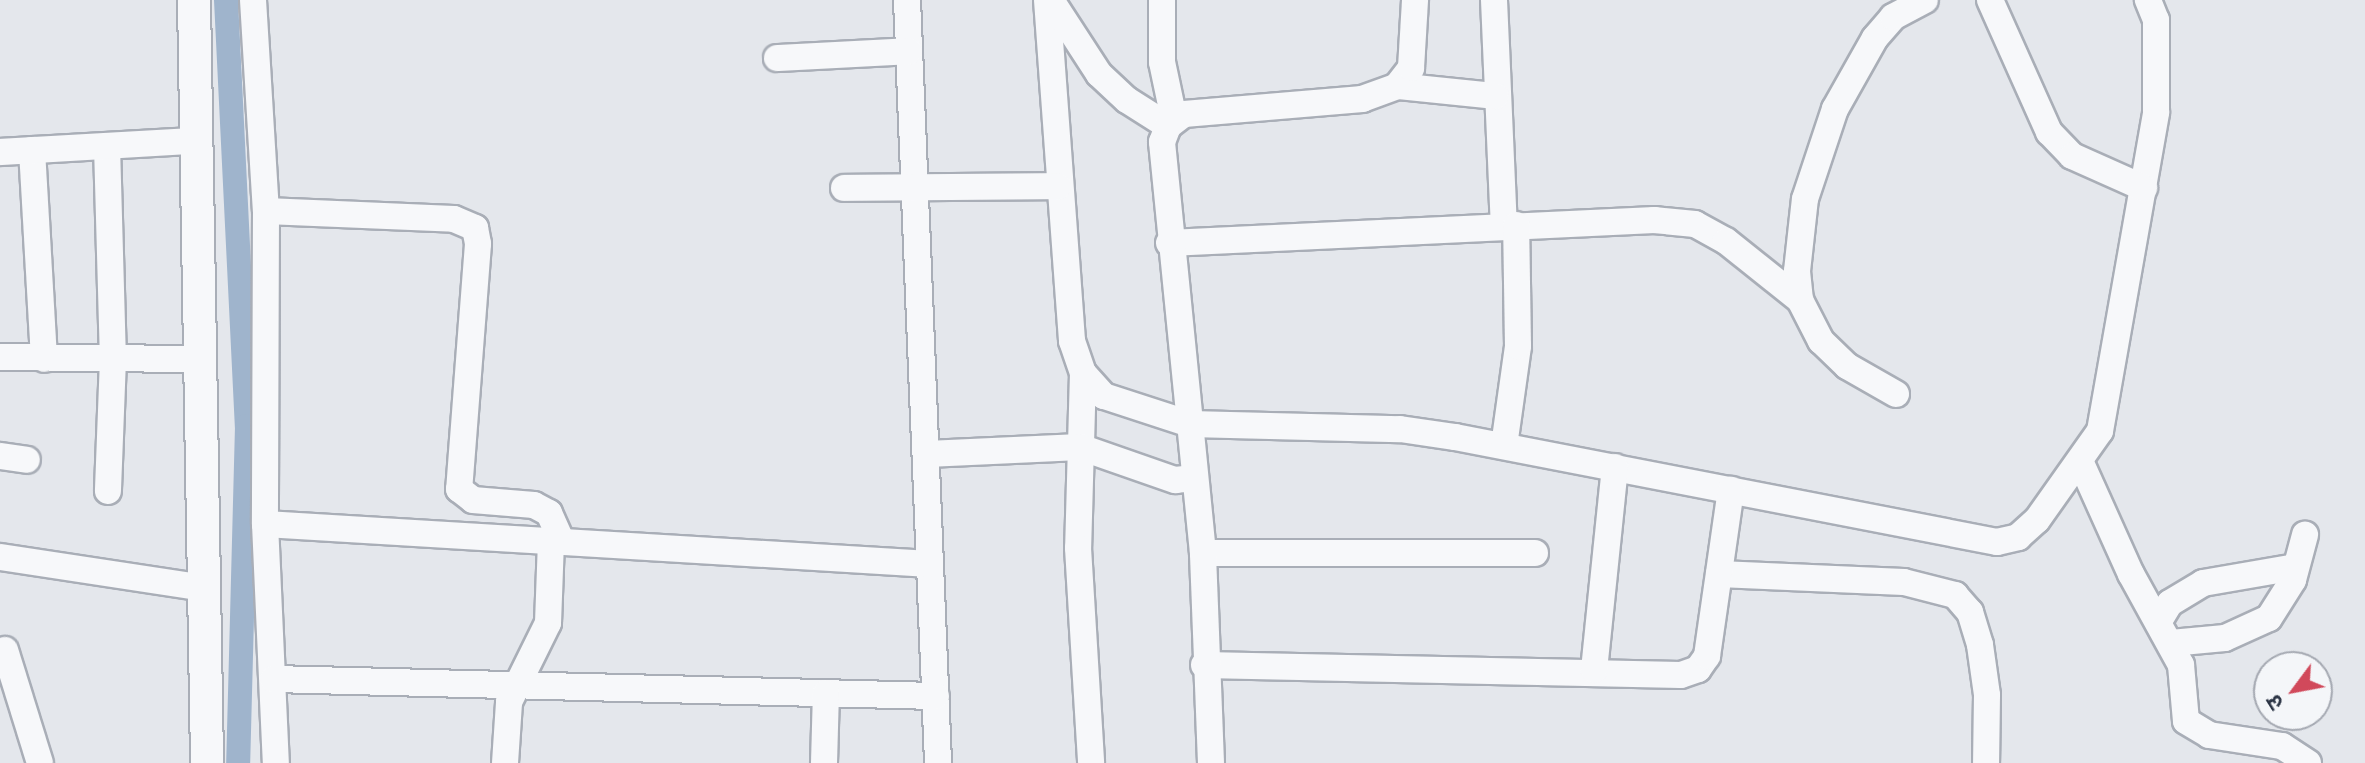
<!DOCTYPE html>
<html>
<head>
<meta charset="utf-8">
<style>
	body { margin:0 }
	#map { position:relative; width:2365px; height:763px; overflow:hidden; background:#e4e7ec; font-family:Raleway,"Noto Sans Devanagari",sans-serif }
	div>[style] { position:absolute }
	.canal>* { height:24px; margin:-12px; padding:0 12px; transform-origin:12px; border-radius:12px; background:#9fb4cc }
	.roads { filter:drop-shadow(2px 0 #a9aeb7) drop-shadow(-2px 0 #a9aeb7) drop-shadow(0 2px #a9aeb7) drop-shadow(0 -2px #a9aeb7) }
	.minor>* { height:26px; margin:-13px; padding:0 13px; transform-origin:13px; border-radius:13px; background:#f7f8fa }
	.tertiary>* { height:32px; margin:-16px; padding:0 16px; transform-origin:16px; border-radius:16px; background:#f7f8fa }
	span { translate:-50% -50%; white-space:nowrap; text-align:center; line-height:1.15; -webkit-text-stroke:8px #f4f6f9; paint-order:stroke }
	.north { position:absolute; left:2253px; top:651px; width:80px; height:80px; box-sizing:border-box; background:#f4f6f9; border:2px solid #a4a8b1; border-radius:50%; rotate:238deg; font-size:22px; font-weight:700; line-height:32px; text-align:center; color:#2b3445 }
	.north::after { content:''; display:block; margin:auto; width:28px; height:36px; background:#d1495b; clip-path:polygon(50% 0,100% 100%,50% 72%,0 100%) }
</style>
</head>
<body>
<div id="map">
	<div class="canal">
		<i style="left:226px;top:0;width:427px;rotate:87.2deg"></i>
		<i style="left:247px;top:426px;width:337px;rotate:91.5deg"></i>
	</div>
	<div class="roads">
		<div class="minor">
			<i style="left:253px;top:0;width:211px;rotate:86.5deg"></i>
			<i style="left:266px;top:211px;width:313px;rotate:90.2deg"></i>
			<i style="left:265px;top:524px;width:239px;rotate:87.4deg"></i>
			<i style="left:907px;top:0;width:764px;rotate:87.67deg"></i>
			<i style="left:1047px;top:0;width:342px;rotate:85.8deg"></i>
			<i style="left:1072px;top:341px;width:34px;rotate:71deg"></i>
			<i style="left:1083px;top:373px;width:31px;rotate:48deg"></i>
			<i style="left:1104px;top:396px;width:90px;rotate:18deg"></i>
			<i style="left:1190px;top:424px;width:210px;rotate:1.4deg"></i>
			<i style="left:1400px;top:429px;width:56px;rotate:8.3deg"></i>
			<i style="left:1455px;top:437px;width:552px;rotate:10.96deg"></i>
			<i style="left:1997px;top:542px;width:22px;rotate:-13deg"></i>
			<i style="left:2018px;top:537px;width:25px;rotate:-42deg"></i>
			<i style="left:2037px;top:520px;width:109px;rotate:-54.7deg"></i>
			<i style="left:2100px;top:431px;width:324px;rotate:-80deg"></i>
			<i style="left:2156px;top:112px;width:92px;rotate:-90deg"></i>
			<i style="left:2156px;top:20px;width:22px;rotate:-112deg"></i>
			<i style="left:1051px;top:0;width:88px;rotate:57deg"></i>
			<i style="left:1099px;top:74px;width:38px;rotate:43deg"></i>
			<i style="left:1127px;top:100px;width:49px;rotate:32.4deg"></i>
			<i style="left:1162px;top:0;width:62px;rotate:90deg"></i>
			<i style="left:1162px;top:62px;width:58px;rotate:78.1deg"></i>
			<i style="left:1494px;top:0;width:225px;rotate:87.5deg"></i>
			<i style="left:1990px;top:0;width:145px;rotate:65.9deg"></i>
			<i style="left:2049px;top:132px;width:33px;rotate:46deg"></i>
			<i style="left:2072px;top:156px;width:79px;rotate:24deg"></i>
			<i style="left:777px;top:58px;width:132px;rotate:-3deg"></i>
			<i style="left:1397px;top:86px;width:99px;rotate:5.8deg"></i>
			<i style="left:107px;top:146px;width:213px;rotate:88.4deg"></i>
			<i style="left:113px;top:359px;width:132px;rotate:92.2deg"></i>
			<i style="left:32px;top:150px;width:209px;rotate:86.7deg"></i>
			<i style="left:0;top:152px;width:193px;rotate:-3.3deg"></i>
			<i style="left:844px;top:188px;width:214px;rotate:-0.5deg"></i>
			<i style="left:266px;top:211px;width:188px;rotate:2.4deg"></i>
			<i style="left:454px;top:219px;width:23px;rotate:23deg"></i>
			<i style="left:475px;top:228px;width:16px;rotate:79deg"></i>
			<i style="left:478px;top:244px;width:246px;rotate:94.4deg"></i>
			<i style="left:459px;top:489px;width:18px;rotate:38deg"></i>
			<i style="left:473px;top:500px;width:61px;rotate:4.7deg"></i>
			<i style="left:534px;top:505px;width:17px;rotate:28deg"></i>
			<i style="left:549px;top:513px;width:32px;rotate:66deg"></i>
			<i style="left:1169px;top:243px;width:486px;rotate:-2.7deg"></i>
			<i style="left:1654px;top:220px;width:41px;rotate:5.6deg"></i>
			<i style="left:1695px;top:224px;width:35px;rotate:29deg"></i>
			<i style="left:1726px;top:241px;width:95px;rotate:38.6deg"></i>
			<i style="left:0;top:357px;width:200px;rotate:0.6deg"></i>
			<i style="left:1083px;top:373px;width:175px;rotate:91.6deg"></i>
			<i style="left:1078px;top:548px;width:215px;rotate:86.5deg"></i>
			<i style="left:1896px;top:394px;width:56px;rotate:-150.3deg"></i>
			<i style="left:1847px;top:366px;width:36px;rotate:-136deg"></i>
			<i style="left:1821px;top:341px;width:46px;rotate:-117.1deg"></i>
			<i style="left:1800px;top:300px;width:29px;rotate:-96deg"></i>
			<i style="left:1797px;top:271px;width:72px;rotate:-83.7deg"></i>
			<i style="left:1805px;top:199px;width:95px;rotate:-71.6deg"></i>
			<i style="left:1835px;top:109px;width:81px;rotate:-60.6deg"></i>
			<i style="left:1875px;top:38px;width:28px;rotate:-49deg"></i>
			<i style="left:1893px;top:17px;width:36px;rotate:-28deg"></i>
			<i style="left:1504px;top:446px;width:101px;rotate:-82deg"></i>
			<i style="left:1518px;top:346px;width:121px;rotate:-90.9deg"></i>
			<i style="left:927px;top:454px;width:153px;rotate:-2.6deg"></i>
			<i style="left:1080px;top:447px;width:101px;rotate:19.2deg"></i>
			<i style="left:1175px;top:480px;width:20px;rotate:-6deg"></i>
			<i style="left:0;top:456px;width:27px;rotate:8deg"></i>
			<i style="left:2081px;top:463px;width:122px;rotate:65.8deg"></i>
			<i style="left:2131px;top:574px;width:104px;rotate:61.2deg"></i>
			<i style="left:2181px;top:665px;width:56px;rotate:84.9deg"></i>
			<i style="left:2186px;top:721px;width:27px;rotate:31deg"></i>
			<i style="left:2209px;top:735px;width:74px;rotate:8.6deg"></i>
			<i style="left:2282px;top:746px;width:31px;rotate:33deg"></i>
			<i style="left:265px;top:524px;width:666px;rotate:3.44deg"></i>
			<i style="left:1203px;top:553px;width:332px"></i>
			<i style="left:0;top:557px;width:208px;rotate:8.6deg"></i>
			<i style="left:1719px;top:574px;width:185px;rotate:2.5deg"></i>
			<i style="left:1904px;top:582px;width:53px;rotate:14.3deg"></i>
			<i style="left:1955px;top:595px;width:23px;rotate:49deg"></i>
			<i style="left:1970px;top:612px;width:34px;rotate:73deg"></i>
			<i style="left:1980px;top:645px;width:50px;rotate:82deg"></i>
			<i style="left:1987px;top:695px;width:68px;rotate:90.8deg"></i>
			<i style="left:2159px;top:621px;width:21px;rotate:-59deg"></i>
			<i style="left:2170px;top:603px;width:39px;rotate:-31deg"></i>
			<i style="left:2203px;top:583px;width:94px;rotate:-9.8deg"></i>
			<i style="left:2171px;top:643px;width:54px;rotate:-5.3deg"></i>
			<i style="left:2225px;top:638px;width:48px;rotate:-24.4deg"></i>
			<i style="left:2269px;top:618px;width:45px;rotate:-57.7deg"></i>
			<i style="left:2293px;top:580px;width:47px;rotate:-75.1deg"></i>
			<i style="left:5px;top:650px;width:118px;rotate:72.8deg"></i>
			<i style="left:1204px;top:665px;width:477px;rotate:1.2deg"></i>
			<i style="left:1681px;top:675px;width:18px;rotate:-19deg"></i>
			<i style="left:1698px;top:669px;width:16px;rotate:-55deg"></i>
			<i style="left:1707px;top:656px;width:168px;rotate:-81.8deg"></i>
			<i style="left:1594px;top:670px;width:204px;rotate:-84.1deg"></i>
			<i style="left:273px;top:679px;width:663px;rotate:1.47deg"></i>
			<i style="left:505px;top:763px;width:61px;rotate:-86.2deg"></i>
			<i style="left:509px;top:702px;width:88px;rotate:-63.7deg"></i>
			<i style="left:548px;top:623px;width:81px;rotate:-87.9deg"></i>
			<i style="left:824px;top:763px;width:70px;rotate:-88.4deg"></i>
			<i style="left:1211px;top:763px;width:210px;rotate:-92.2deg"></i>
			<i style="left:1203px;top:553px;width:413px;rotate:-95.7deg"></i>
			<i style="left:1162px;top:142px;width:17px;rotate:-69deg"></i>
			<i style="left:1168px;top:126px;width:20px;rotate:-37deg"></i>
			<i style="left:1184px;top:114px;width:179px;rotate:-4.8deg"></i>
			<i style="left:1362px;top:99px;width:37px;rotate:-20deg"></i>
			<i style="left:1397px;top:86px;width:23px;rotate:-52deg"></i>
			<i style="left:1411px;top:68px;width:68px;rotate:-86.6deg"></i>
		</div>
		<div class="tertiary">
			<i style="left:194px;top:0;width:763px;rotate:89.02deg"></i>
		</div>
	</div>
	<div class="north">उ</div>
</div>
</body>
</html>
